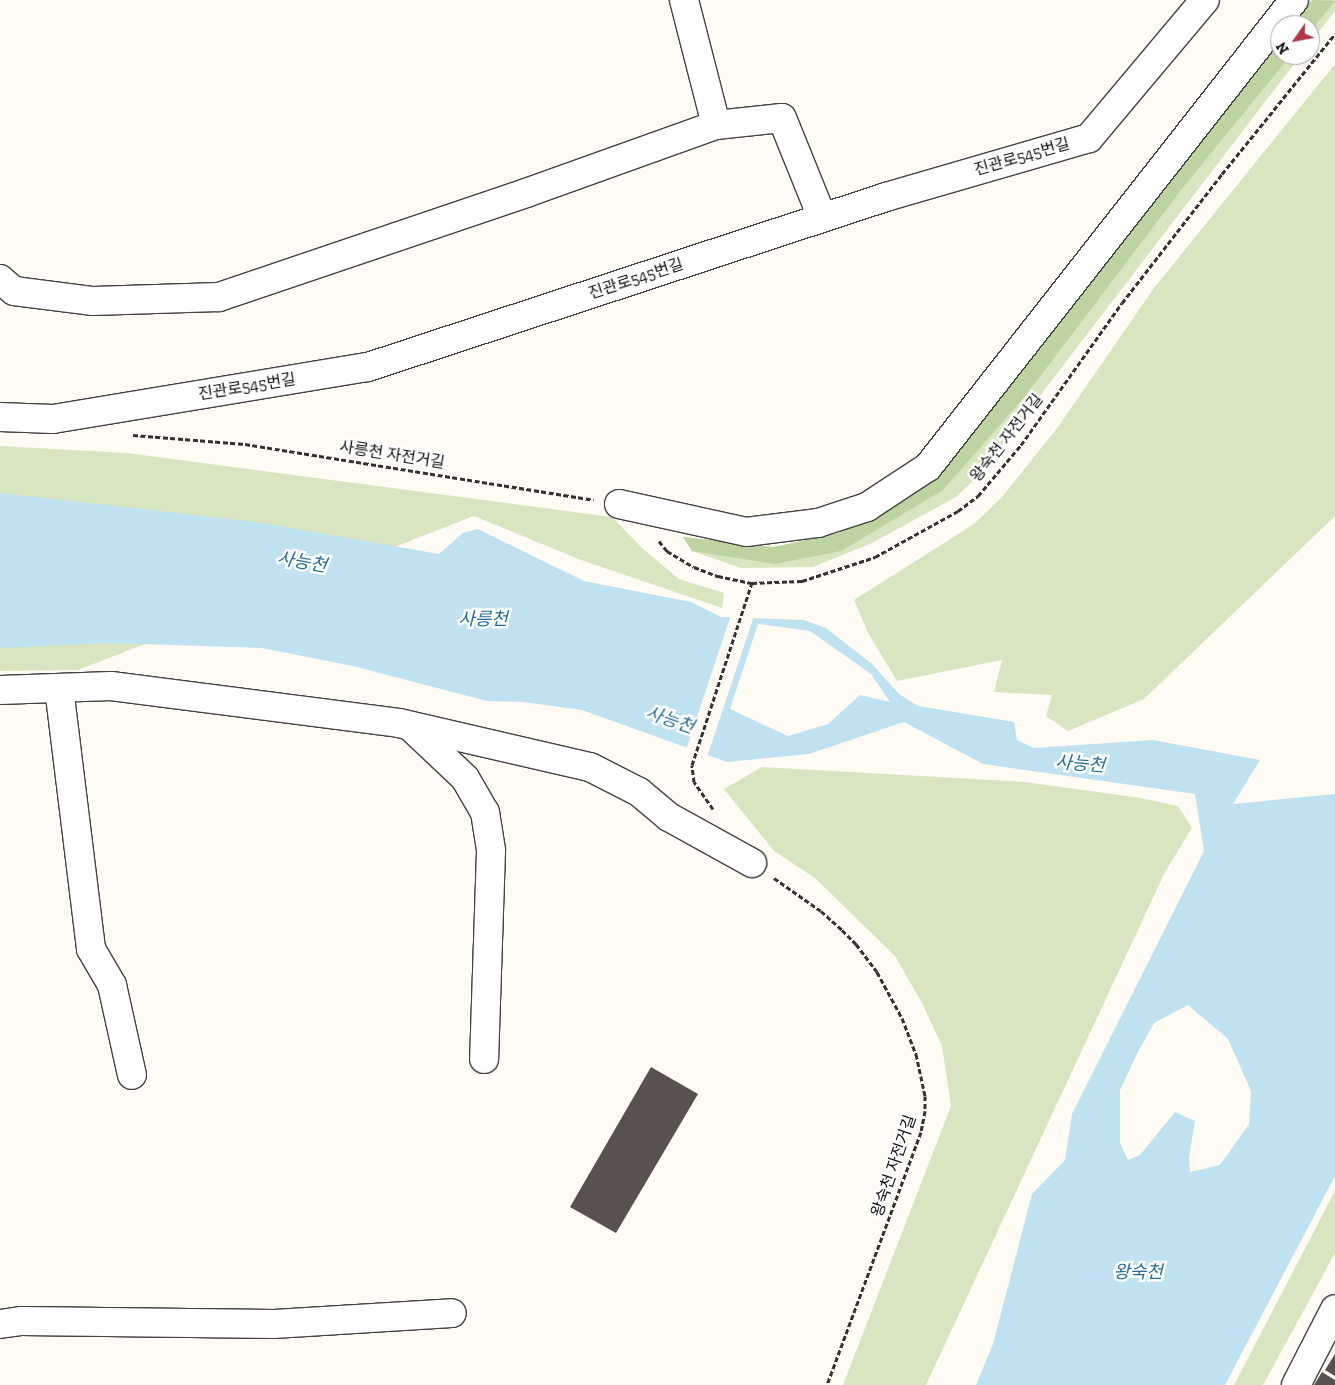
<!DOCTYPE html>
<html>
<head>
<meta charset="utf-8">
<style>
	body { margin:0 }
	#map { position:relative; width:1335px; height:1385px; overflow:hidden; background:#fefbf5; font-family:"Zilla Slab","Noto Sans KR",serif }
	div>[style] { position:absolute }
	.green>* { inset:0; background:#d7e5c1 }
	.forest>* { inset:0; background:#bdd4a2 }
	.water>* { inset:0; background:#bfe1f0 }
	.pier>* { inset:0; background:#fefbf5 }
	.building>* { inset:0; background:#58514e }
	.path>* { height:3px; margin-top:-1.5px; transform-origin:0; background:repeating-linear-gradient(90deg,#323232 0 5px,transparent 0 7.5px) }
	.roads { filter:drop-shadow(1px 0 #434343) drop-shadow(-1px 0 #434343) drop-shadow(0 1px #434343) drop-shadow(0 -1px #434343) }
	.minor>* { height:28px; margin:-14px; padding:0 14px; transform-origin:14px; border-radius:14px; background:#fff }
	span { translate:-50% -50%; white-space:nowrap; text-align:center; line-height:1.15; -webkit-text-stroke:5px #fff; paint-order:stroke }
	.street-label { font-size:16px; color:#101010 }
	.water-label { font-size:18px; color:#276d95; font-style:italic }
	.north { position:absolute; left:1270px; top:15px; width:50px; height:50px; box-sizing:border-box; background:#fff; border:1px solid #9f9f9f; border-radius:50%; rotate:237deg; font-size:14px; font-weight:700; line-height:20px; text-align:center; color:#101010 }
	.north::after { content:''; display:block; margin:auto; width:18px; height:22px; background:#b13847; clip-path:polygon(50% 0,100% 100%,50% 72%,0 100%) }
</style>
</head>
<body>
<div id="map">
	<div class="green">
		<i style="clip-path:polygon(1312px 0,1335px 0,1335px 11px,1310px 43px)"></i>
		<i style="clip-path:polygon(1280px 55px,1301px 55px,980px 474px,956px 497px,872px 543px,813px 567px,741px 568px,692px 551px,683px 537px,774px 547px,839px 533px,934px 475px)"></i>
		<i style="clip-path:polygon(1335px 64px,1335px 516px,1144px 699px,1068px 731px,1046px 716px,1052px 695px,994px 692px,1002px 660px,897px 681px,868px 633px,854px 600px,974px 524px,1002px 497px,1058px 427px,1154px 288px)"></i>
		<i style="clip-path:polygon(0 446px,127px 453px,612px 517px,642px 548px,679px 579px,724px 593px,722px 608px,581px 560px,474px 516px,78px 670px,0 671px)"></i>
		<i style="clip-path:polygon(762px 767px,1025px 782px,1141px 798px,1178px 806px,1192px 828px,1165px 872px,926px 1385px,843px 1385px,951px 1106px,942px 1046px,923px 1005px,895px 956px,815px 878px,774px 851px,724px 789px)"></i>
		<i style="clip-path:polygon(1335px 1191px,1335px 1253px,1263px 1385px,1234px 1385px)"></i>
	</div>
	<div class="forest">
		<i style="clip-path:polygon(1312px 0,1335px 1px,1310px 32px,1310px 25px,1292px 25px)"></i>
		<i style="clip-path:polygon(1280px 40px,1280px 55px,1291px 55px,1185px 185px,1026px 395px,943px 490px,841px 551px,775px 564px,692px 551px,683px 537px,774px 547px,839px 533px,934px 475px)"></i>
	</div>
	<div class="water">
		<i style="clip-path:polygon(evenodd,0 493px,257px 522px,439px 554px,463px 533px,478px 529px,584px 581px,691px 602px,721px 617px,804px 620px,826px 628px,872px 664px,899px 694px,918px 706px,1014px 722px,1017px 740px,1034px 748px,1153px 740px,1260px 760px,1233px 804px,1335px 794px,1335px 1176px,1225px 1385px,976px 1385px,993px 1344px,1032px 1194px,1065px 1160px,1072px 1114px,1204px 851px,1195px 794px,983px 764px,904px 722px,809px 754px,727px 762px,582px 710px,523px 702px,487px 701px,353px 666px,262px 648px,109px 643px,0 648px,0 493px,758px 624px,810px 631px,871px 674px,890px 702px,860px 695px,828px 724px,788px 736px,730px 709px,758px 624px,0 493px,1188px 1005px,1228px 1039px,1251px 1091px,1249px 1124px,1220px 1165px,1190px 1172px,1189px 1157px,1195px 1121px,1175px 1112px,1140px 1155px,1128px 1160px,1120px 1143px,1120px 1090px,1138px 1052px,1154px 1023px,1188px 1005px)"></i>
	</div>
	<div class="pier">
		<i style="clip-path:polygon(731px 615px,754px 616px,707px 757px,686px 750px)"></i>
	</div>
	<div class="building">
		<i style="clip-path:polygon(651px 1067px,698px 1094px,616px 1233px,570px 1207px)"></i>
		<i style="clip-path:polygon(1335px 1354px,1335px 1376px,1325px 1370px)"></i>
		<i style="clip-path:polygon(1322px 1372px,1335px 1380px,1335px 1385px,1314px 1385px)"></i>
	</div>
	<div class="path">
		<i style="left:133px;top:435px;width:112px;rotate:4.6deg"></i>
		<i style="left:245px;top:444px;width:353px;rotate:9.1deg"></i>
		<i style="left:659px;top:541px;width:13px;rotate:51deg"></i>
		<i style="left:667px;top:551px;width:31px;rotate:31deg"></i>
		<i style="left:694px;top:567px;width:26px;rotate:21deg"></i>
		<i style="left:718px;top:576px;width:35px;rotate:12deg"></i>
		<i style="left:752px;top:583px;width:50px;rotate:-2.3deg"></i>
		<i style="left:802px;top:581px;width:77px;rotate:-18.2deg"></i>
		<i style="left:875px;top:557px;width:95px;rotate:-29deg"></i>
		<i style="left:958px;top:511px;width:25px;rotate:-37deg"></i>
		<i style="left:978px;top:496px;width:67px;rotate:-49.9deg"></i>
		<i style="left:1021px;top:445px;width:174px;rotate:-54.6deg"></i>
		<i style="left:1122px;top:303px;width:163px;rotate:-52.2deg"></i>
		<i style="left:1222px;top:174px;width:180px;rotate:-51.1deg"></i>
		<i style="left:713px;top:809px;width:33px;rotate:-125deg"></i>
		<i style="left:694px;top:782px;width:17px;rotate:-97deg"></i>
		<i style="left:692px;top:765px;width:192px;rotate:-71.8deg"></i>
		<i style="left:774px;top:878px;width:57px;rotate:35.1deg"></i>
		<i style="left:821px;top:911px;width:28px;rotate:42deg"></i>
		<i style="left:842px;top:930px;width:20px;rotate:45deg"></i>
		<i style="left:856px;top:944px;width:35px;rotate:53deg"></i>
		<i style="left:877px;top:972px;width:52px;rotate:61.5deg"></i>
		<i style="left:902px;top:1018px;width:39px;rotate:69deg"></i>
		<i style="left:916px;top:1054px;width:43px;rotate:77.9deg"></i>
		<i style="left:925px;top:1096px;width:15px;rotate:90deg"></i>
		<i style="left:925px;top:1111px;width:21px;rotate:101deg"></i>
		<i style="left:921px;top:1132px;width:270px;rotate:110.4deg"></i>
	</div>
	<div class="roads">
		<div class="minor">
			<i style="left:684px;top:0;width:129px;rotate:75.6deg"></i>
			<i style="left:0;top:279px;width:18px;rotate:41deg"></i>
			<i style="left:14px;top:291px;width:80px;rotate:7.2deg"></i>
			<i style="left:93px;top:301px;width:126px;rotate:-1.8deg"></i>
			<i style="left:219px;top:297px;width:324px;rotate:-18.7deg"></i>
			<i style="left:526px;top:193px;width:202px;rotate:-19.7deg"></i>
			<i style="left:716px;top:125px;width:66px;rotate:-6.1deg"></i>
			<i style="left:782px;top:118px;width:107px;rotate:68deg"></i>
			<i style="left:0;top:417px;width:53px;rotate:2.2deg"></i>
			<i style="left:53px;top:419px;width:319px;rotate:-9.4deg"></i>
			<i style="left:368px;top:367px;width:545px;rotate:-18.17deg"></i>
			<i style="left:886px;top:197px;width:211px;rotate:-16.2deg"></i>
			<i style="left:1089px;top:138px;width:180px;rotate:-50deg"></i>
			<i style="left:619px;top:504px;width:130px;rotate:12.4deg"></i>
			<i style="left:746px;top:532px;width:73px;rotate:-7.1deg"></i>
			<i style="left:818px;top:523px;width:52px;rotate:-18.1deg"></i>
			<i style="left:867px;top:507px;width:73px;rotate:-33.3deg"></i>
			<i style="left:928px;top:467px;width:593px;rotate:-51.91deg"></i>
			<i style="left:59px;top:688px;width:263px;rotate:83deg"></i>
			<i style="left:91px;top:949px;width:42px;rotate:59.7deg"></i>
			<i style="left:112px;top:985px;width:92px;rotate:77.5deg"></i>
			<i style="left:0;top:690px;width:111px;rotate:-2.1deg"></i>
			<i style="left:111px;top:686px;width:290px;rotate:7.3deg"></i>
			<i style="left:399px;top:723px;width:196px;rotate:13deg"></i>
			<i style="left:590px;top:767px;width:55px;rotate:27deg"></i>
			<i style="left:639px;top:792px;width:39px;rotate:40deg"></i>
			<i style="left:669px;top:817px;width:95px;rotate:29deg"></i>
			<i style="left:411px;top:727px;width:74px;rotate:43.4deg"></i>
			<i style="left:465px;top:778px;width:39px;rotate:60deg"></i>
			<i style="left:485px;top:812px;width:39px;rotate:81deg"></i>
			<i style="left:491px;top:851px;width:208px;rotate:91.9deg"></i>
			<i style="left:0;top:1324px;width:22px;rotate:-8deg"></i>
			<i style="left:22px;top:1321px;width:252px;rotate:0.7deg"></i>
			<i style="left:274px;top:1324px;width:178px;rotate:-3.5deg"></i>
			<i style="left:1296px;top:1385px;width:85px;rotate:-62.8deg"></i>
		</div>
	</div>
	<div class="street-label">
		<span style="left:1022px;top:157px;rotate:-16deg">진관로545번길</span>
		<span style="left:636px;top:279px;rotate:-18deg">진관로545번길</span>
		<span style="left:247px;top:387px;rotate:-9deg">진관로545번길</span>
		<span style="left:1007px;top:438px;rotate:-52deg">왕숙천 자전거길</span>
		<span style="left:392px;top:455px;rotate:9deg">사릉천 자전거길</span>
		<span style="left:894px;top:1166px;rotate:-71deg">왕숙천 자전거길</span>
	</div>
	<div class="water-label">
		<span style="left:302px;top:562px;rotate:10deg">사능천</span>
		<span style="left:483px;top:619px">사릉천</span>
		<span style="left:670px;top:720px;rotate:19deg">사능천</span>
		<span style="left:1080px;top:764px;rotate:5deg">사능천</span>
		<span style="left:1138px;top:1272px">왕숙천</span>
	</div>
	<div class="north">N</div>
</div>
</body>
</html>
